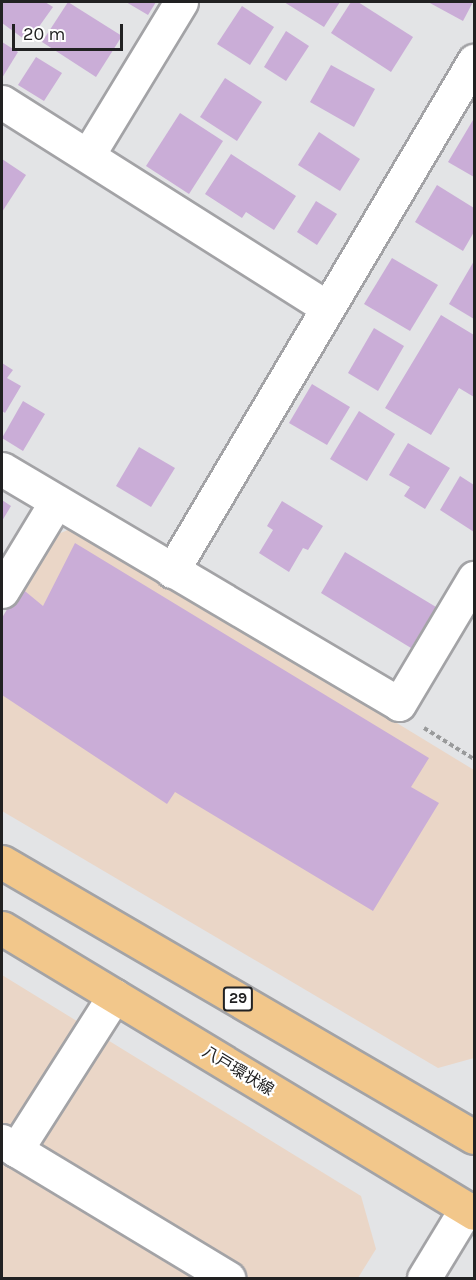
<!DOCTYPE html>
<html>
<head>
<meta charset="utf-8">
<style>
	body { margin:0 }
	#map { position:relative; width:476px; height:1280px; overflow:hidden; background:#e3e4e6; font-family:Karla,"Noto Sans JP",sans-serif }
	div>[style] { position:absolute }
	.commercial>* { inset:0; background:#ead6c7 }
	.building>* { inset:0; background:#caadd7 }
	.path>* { height:4px; margin-top:-2px; transform-origin:0; background:repeating-linear-gradient(90deg,#999a9b 0 4.5px,transparent 0 7.5px) }
	.roads { filter:drop-shadow(2px 0 #a3a3a6) drop-shadow(-2px 0 #a3a3a6) drop-shadow(0 2px #a3a3a6) drop-shadow(0 -2px #a3a3a6) }
	.minor>* { height:33px; margin:-16.5px; padding:0 16.5px; transform-origin:16.5px; border-radius:16.5px; background:#fff }
	.major>* { height:33px; margin:-16.5px; padding:0 16.5px; transform-origin:16.5px; border-radius:16.5px; background:#f2c78b }
	span { translate:-50% -50%; white-space:nowrap; text-align:center; line-height:1.15; -webkit-text-stroke:4.5px #fff; paint-order:stroke }
	.shield-label span { padding:2px 4px; background:#fff; border:2px solid; border-radius:4px; -webkit-text-stroke-width:0 }
	.shield-label { font-size:15px; color:#212122; font-weight:700 }
	.street-label { font-size:16px; color:#212122 }
	.frame { position:absolute; inset:0; border:3px solid #212122; pointer-events:none }
	.scale { position:absolute; left:12px; top:24px; width:111px; height:27px; box-sizing:border-box; border:3px solid #212122; border-top:0; padding-left:8px; font-size:18px; line-height:21px; white-space:nowrap; color:#212122; -webkit-text-stroke:4px #fff; paint-order:stroke }
</style>
</head>
<body>
<div id="map">
	<div class="commercial">
		<i style="clip-path:polygon(75px 527px,474px 770px,474px 1058px,438px 1068px,2px 811px,2px 618px,51px 537px)"></i>
		<i style="clip-path:polygon(2px 975px,361px 1196px,376px 1249px,358px 1278px,2px 1278px)"></i>
	</div>
	<div class="building">
		<i style="clip-path:polygon(2px 2px,45px 2px,53px 7px,28px 42px,2px 23px)"></i>
		<i style="clip-path:polygon(68px 2px,122px 36px,96px 77px,42px 42px)"></i>
		<i style="clip-path:polygon(126px 2px,156px 2px,148px 15px)"></i>
		<i style="clip-path:polygon(284px 2px,340px 2px,324px 27px)"></i>
		<i style="clip-path:polygon(351px 2px,358px 2px,413px 37px,391px 72px,331px 33px)"></i>
		<i style="clip-path:polygon(428px 2px,473px 2px,463px 21px)"></i>
		<i style="clip-path:polygon(242px 6px,274px 27px,250px 65px,217px 44px)"></i>
		<i style="clip-path:polygon(286px 31px,309px 46px,286px 81px,264px 67px)"></i>
		<i style="clip-path:polygon(2px 42px,18px 52px,2px 78px)"></i>
		<i style="clip-path:polygon(36px 57px,62px 73px,44px 101px,18px 85px)"></i>
		<i style="clip-path:polygon(331px 65px,375px 89px,354px 127px,310px 102px)"></i>
		<i style="clip-path:polygon(225px 78px,262px 102px,237px 141px,200px 117px)"></i>
		<i style="clip-path:polygon(180px 113px,223px 141px,189px 194px,146px 166px)"></i>
		<i style="clip-path:polygon(473px 120px,474px 121px,474px 177px,448px 162px)"></i>
		<i style="clip-path:polygon(319px 132px,360px 159px,340px 191px,298px 165px)"></i>
		<i style="clip-path:polygon(231px 154px,296px 196px,274px 230px,246px 212px,242px 218px,205px 194px)"></i>
		<i style="clip-path:polygon(2px 159px,26px 175px,2px 212px)"></i>
		<i style="clip-path:polygon(437px 185px,474px 208px,474px 232px,463px 251px,415px 222px)"></i>
		<i style="clip-path:polygon(316px 201px,337px 214px,317px 245px,297px 232px)"></i>
		<i style="clip-path:polygon(392px 258px,438px 285px,410px 331px,364px 304px)"></i>
		<i style="clip-path:polygon(474px 261px,474px 319px,449px 304px)"></i>
		<i style="clip-path:polygon(441px 315px,474px 335px,474px 397px,459px 388px,431px 435px,385px 408px)"></i>
		<i style="clip-path:polygon(374px 328px,404px 346px,378px 391px,348px 373px)"></i>
		<i style="clip-path:polygon(2px 363px,13px 370px,7px 378px,21px 386px,5px 413px,2px 411px)"></i>
		<i style="clip-path:polygon(312px 384px,350px 407px,327px 445px,289px 423px)"></i>
		<i style="clip-path:polygon(23px 401px,45px 414px,23px 451px,2px 438px)"></i>
		<i style="clip-path:polygon(359px 411px,395px 434px,367px 481px,330px 459px)"></i>
		<i style="clip-path:polygon(408px 443px,450px 468px,425px 509px,404px 496px,410px 487px,389px 475px)"></i>
		<i style="clip-path:polygon(139px 447px,175px 468px,151px 507px,116px 486px)"></i>
		<i style="clip-path:polygon(460px 476px,474px 485px,474px 532px,440px 510px)"></i>
		<i style="clip-path:polygon(2px 500px,11px 506px,2px 521px)"></i>
		<i style="clip-path:polygon(282px 501px,323px 526px,308px 550px,303px 548px,289px 572px,259px 553px,273px 530px,267px 526px)"></i>
		<i style="clip-path:polygon(75px 543px,429px 758px,411px 787px,439px 803px,373px 911px,175px 792px,167px 804px,2px 695px,2px 618px,20px 587px,43px 606px)"></i>
		<i style="clip-path:polygon(345px 552px,436px 607px,411px 648px,321px 593px)"></i>
	</div>
	<div class="path">
		<i style="left:424px;top:728px;width:59px;rotate:31.8deg"></i>
	</div>
	<div class="roads">
		<div class="minor">
			<i style="left:2px;top:102px;width:383px;rotate:32.3deg"></i>
			<i style="left:88px;top:155px;width:179px;rotate:-58.7deg"></i>
			<i style="left:2px;top:469px;width:461px;rotate:30.6deg"></i>
			<i style="left:399px;top:704px;width:147px;rotate:-59.2deg"></i>
			<i style="left:172px;top:571px;width:593px;rotate:-59.37deg"></i>
			<i style="left:2px;top:591px;width:104px;rotate:-58.8deg"></i>
			<i style="left:2px;top:1141px;width:17px;rotate:33deg"></i>
			<i style="left:16px;top:1150px;width:183px;rotate:-57.5deg"></i>
			<i style="left:16px;top:1150px;width:248px;rotate:31.1deg"></i>
			<i style="left:424px;top:1278px;width:81px;rotate:-58.7deg"></i>
		</div>
		<div class="major">
			<i style="left:2px;top:862px;width:546px;rotate:30.23deg"></i>
			<i style="left:2px;top:928px;width:551px;rotate:31.12deg"></i>
		</div>
	</div>
	<div class="shield-label">
		<span style="left:238px;top:999px">29</span>
	</div>
	<div class="street-label">
		<span style="left:238px;top:1071px;rotate:31deg">八戸環状線</span>
	</div>
	<div class="frame"></div>
	<div class="scale">20 m</div>
</div>
</body>
</html>
